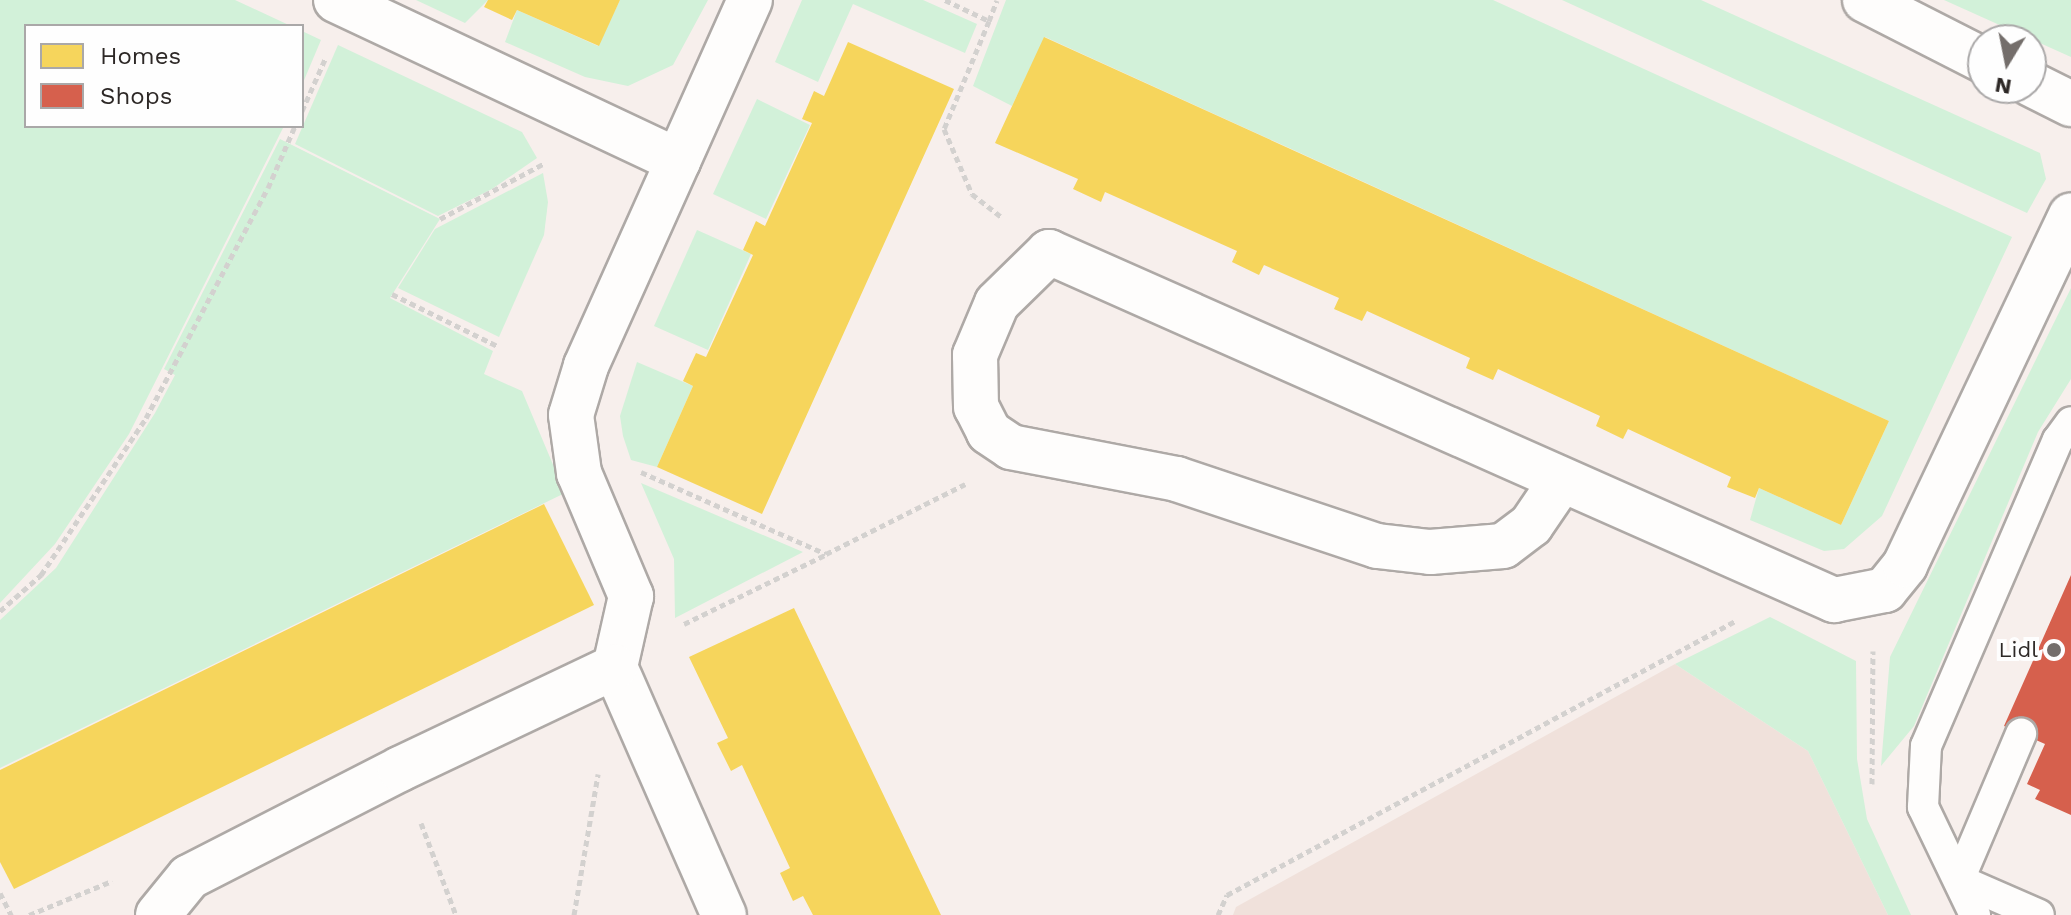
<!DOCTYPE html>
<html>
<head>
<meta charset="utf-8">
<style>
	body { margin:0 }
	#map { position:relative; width:2071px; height:915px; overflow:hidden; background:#f7efec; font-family:"Work Sans",sans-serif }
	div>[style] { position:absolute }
	.built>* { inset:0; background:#f0e1db }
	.green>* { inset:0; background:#d2f1d9 }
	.homes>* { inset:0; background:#f6d55c }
	.shops>* { inset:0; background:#d6604d }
	.path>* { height:5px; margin-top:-2.5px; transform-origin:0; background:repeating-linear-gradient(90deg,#d3d1cf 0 6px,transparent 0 10px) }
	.roads { filter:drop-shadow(2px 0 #aea9a6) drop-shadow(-2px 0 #aea9a6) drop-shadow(0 2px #aea9a6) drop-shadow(0 -2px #aea9a6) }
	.service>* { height:30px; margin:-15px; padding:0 15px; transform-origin:15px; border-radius:15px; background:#fefdfc }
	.minor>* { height:44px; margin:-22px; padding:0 22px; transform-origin:22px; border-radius:22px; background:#fefdfc }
	.secondary>* { height:44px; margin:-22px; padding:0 22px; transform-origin:22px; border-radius:22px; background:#fefdfc }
	.dots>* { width:22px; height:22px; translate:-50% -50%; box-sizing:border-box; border:4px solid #fefefe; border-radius:50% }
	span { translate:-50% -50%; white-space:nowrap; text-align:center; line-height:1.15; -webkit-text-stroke:8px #fefefe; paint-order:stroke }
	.poi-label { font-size:22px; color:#2d2826 }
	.right { translate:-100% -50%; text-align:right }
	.legend { position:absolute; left:24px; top:24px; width:280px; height:104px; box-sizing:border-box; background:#fefefe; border:2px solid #aaa8a8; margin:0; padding:10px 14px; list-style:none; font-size:24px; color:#2d2826 }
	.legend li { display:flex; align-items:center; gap:16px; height:40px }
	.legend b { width:40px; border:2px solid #aaa8a8 }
	.north { position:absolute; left:1967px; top:24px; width:80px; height:80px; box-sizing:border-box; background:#fefefe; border:2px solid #aaa8a8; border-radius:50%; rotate:190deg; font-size:22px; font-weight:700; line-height:32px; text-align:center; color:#2d2826 }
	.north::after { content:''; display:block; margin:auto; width:28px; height:36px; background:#746e6b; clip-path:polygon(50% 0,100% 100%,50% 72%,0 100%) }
</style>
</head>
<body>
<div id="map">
	<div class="built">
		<i style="clip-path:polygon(1675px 664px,1808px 751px,1888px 915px,1233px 915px,1236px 907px)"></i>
	</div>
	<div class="green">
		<i style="clip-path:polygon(0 0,235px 0,291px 26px,26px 26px,26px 126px,284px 126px,129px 434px,55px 544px,0 603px)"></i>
		<i style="clip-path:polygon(416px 0,488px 0,465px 23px)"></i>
		<i style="clip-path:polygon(620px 0,708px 0,673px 65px,628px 86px,585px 77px,505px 42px,517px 10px,598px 46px)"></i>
		<i style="clip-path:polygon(802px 0,923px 0,977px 24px,965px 53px,853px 4px,818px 82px,775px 62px)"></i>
		<i style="clip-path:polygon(1006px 0,1493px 0,2012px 237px,1882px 516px,1844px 549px,1824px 551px,1750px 520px,1759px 488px,1841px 525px,1889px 421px,1045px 37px,1012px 106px,973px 86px)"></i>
		<i style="clip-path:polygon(1562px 0,1701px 0,2040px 153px,2046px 179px,2027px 213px)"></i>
		<i style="clip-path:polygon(1944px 0,2071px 0,2071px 57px)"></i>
		<i style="clip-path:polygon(302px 31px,321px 40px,302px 85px)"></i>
		<i style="clip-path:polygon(338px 45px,522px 132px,537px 158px,492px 189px,438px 216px,295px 144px)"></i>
		<i style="clip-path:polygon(757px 99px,810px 125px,766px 219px,713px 194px)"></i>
		<i style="clip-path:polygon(280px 139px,440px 219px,390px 298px,493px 351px,484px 374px,522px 391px,565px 493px,0 768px,0 620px,56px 568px,155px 413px,175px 375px,164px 369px)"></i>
		<i style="clip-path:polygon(543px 173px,548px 202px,544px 235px,499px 337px,398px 288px,435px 229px)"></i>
		<i style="clip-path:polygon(697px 230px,751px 254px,708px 350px,654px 326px)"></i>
		<i style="clip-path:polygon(2071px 288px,2071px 379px,2038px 432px,1914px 726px,1881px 766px,1890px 657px)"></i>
		<i style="clip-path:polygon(637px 362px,693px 386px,657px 467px,631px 460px,623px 436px,620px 416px)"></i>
		<i style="clip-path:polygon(641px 483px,803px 552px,675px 618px,674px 559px)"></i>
		<i style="clip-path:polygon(1770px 617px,1856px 661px,1857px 759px,1867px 819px,1911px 915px,1888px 915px,1808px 751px,1675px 664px)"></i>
	</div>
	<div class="homes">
		<i style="clip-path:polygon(488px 0,620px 0,599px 46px,517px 10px,512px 20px,484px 7px)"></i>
		<i style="clip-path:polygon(1044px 37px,1889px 421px,1841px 525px,1759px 488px,1755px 498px,1727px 487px,1731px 477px,1628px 429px,1623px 439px,1596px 426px,1600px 416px,1498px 369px,1493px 380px,1466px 368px,1470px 358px,1367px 311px,1362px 321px,1334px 309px,1339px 298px,1264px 265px,1259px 275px,1232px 262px,1237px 251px,1105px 192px,1101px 202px,1073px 189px,1078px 179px,995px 143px)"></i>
		<i style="clip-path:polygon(848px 42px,954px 89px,762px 514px,657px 467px,693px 386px,683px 381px,696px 353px,706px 357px,753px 255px,743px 250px,756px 221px,765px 226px,812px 123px,802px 119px,814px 91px,824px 96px)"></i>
		<i style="clip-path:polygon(544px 504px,594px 605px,14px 889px,0 862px,0 770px)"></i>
		<i style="clip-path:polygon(794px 608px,941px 915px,813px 915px,803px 896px,793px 901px,780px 873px,790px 868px,742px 765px,731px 771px,717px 743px,728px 738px,689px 657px)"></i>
	</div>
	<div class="shops">
		<i style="clip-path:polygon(2071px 575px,2071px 815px,2035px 799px,2040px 790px,2027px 784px,2045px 744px,2004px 726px)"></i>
	</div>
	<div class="path">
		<i style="left:945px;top:0;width:49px;rotate:25.5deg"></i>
		<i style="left:989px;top:21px;width:117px;rotate:112.6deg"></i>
		<i style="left:944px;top:129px;width:71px;rotate:66.7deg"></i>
		<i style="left:972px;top:194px;width:39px;rotate:38deg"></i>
		<i style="left:989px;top:21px;width:22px;rotate:-69deg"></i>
		<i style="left:302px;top:111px;width:59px;rotate:-66deg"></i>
		<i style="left:440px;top:219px;width:117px;rotate:-28.1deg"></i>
		<i style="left:392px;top:294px;width:117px;rotate:26.3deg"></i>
		<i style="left:641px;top:472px;width:202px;rotate:23.9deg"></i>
		<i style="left:826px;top:554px;width:156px;rotate:-26.7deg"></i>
		<i style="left:0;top:611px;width:55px;rotate:-41.3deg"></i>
		<i style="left:41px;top:575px;width:189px;rotate:-56.2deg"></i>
		<i style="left:146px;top:418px;width:260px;rotate:-62.1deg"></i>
		<i style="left:268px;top:188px;width:68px;rotate:-66.5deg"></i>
		<i style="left:684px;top:624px;width:157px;rotate:-26.1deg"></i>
		<i style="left:1872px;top:784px;width:133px;rotate:-89.6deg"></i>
		<i style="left:421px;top:823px;width:98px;rotate:69.2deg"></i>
		<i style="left:0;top:893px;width:25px;rotate:63deg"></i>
		<i style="left:29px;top:915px;width:90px;rotate:-22.3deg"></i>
		<i style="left:574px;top:915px;width:143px;rotate:-80.3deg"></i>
		<i style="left:1218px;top:915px;width:22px;rotate:-66deg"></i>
		<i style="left:1227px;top:895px;width:579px;rotate:-28.33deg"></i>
	</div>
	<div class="roads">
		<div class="service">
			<i style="left:1959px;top:880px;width:159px;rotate:-67deg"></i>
			<i style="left:1959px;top:880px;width:87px;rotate:23.6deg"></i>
			<i style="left:1975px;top:915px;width:120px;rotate:-115.7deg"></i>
			<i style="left:1923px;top:807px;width:61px;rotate:-87.2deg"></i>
			<i style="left:1926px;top:746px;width:333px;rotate:-66.7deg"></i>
			<i style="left:2058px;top:440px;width:22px;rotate:-54deg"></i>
		</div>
		<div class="minor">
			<i style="left:336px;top:0;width:378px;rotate:25.2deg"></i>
			<i style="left:678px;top:161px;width:176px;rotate:-65.9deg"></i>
			<i style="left:678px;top:161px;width:225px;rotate:114.2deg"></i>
			<i style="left:586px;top:366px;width:51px;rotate:107deg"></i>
			<i style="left:571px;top:415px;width:59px;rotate:82.1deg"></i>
			<i style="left:579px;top:473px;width:134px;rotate:67.1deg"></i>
			<i style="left:631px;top:596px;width:73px;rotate:102.7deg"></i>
			<i style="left:615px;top:667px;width:271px;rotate:66.3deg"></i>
			<i style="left:1561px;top:481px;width:53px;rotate:124.3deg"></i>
			<i style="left:1531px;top:525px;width:35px;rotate:143deg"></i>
			<i style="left:1503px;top:546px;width:73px;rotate:175.3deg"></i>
			<i style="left:1430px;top:552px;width:53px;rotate:-173.5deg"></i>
			<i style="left:1377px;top:546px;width:211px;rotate:-161.5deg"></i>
			<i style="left:1177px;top:479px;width:169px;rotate:-169.1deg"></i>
			<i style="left:1011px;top:447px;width:27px;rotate:-146deg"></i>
			<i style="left:989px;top:432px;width:28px;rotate:-117deg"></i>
			<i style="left:976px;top:407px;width:52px;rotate:-91.1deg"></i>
			<i style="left:975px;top:355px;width:56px;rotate:-67.1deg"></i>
			<i style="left:997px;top:303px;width:73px;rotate:-44.4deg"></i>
			<i style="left:1049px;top:252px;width:859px;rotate:23.91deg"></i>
			<i style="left:1834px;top:600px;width:52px;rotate:-11.1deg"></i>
			<i style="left:1885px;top:590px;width:32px;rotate:-51deg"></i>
			<i style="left:1905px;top:565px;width:387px;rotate:-64.6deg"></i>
			<i style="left:158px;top:915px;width:49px;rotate:-50.8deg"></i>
			<i style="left:189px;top:877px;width:237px;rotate:-27.1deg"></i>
			<i style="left:400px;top:769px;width:238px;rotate:-25.4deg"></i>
		</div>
		<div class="secondary">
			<i style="left:1865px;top:0;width:132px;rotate:27deg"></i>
			<i style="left:2031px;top:84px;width:45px;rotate:26.6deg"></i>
		</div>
	</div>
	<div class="dots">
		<i style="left:2054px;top:650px;background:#746e6b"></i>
	</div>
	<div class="poi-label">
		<span class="right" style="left:2038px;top:650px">Lidl</span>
	</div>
	<ul class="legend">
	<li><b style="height:22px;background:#f6d55c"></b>Homes</li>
	<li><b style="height:22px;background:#d6604d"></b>Shops</li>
	</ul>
	<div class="north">N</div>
</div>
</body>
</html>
